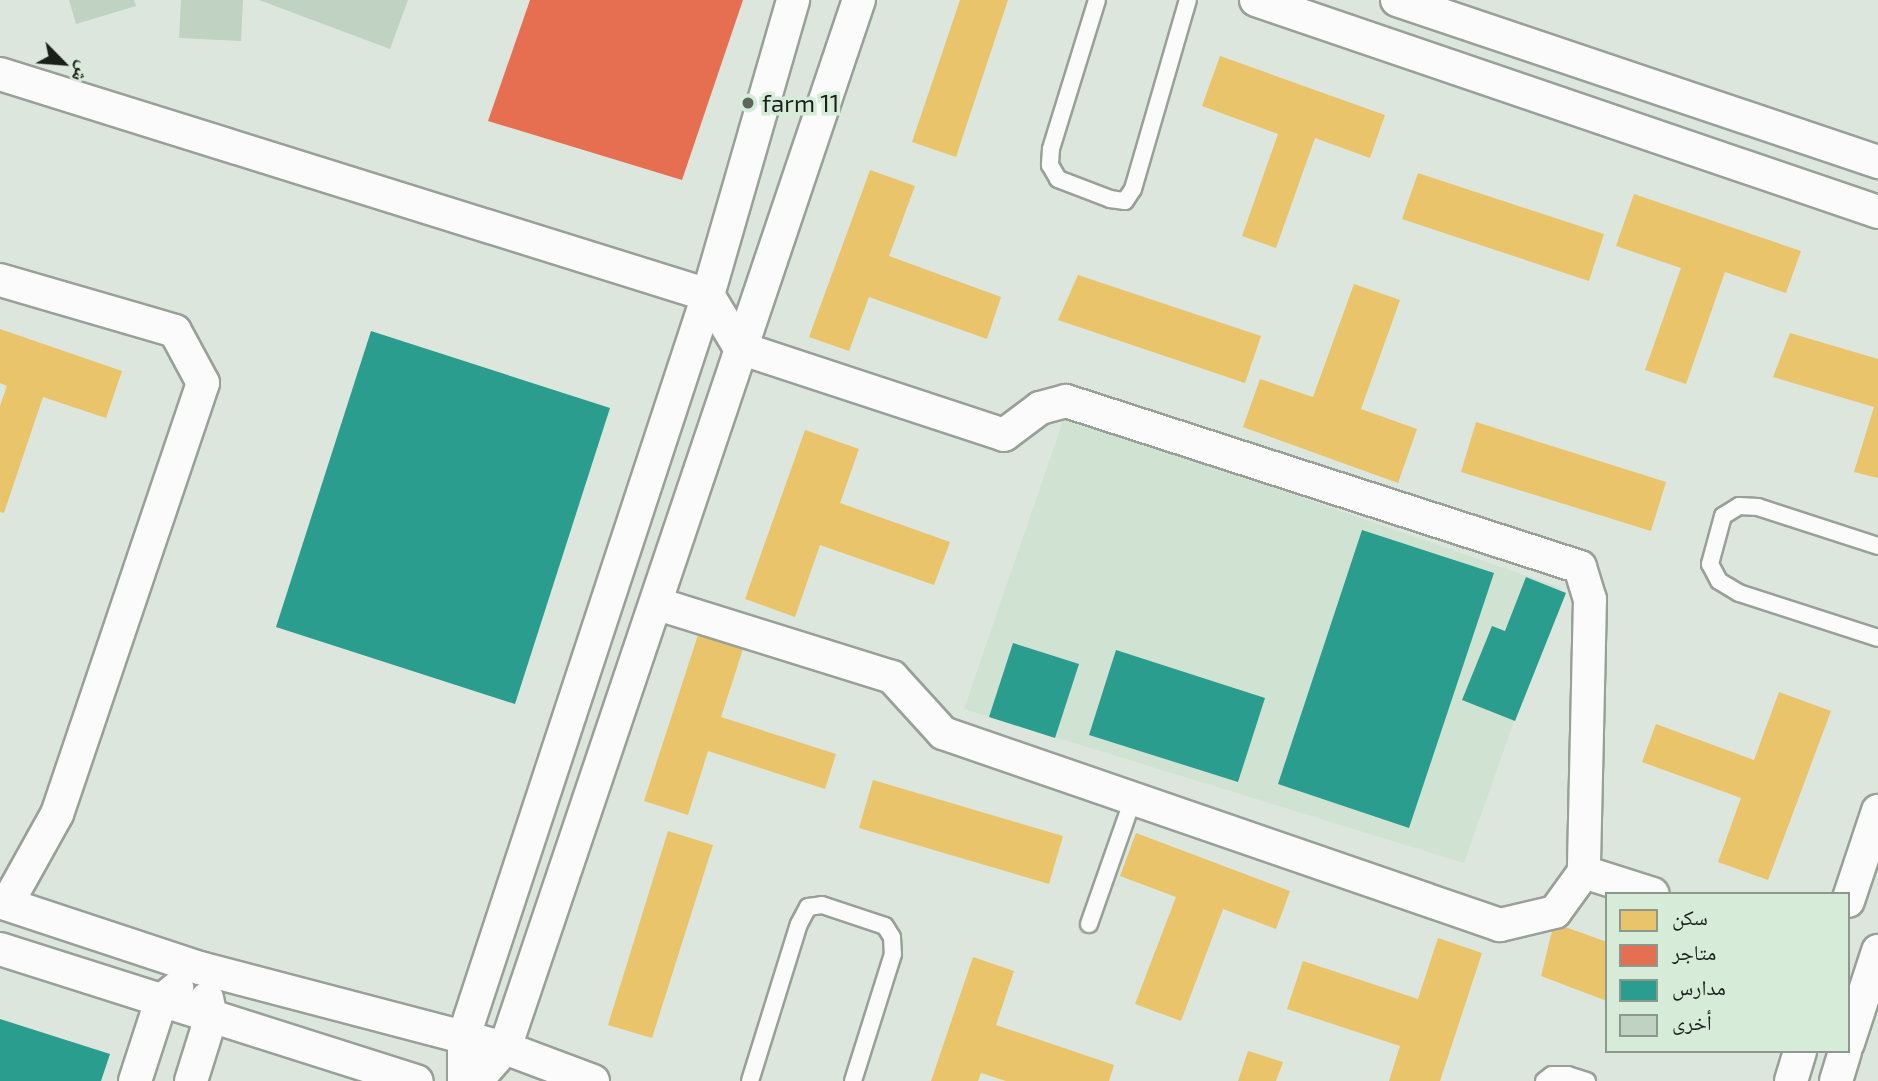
<!DOCTYPE html>
<html>
<head>
<meta charset="utf-8">
<style>
	body { margin:0 }
	#map { position:relative; width:1878px; height:1081px; overflow:hidden; background:#dce6dc; font-family:"Exo 2","Noto Naskh Arabic",sans-serif }
	div>[style] { position:absolute }
	.built>* { inset:0; background:#d0e2d1 }
	.homes>* { inset:0; background:#e9c46a }
	.shops>* { inset:0; background:#e76f51 }
	.schools>* { inset:0; background:#2a9d8f }
	.building>* { inset:0; background:#c0d2c2 }
	.roads { filter:drop-shadow(2px 0 #98a098) drop-shadow(-2px 0 #98a098) drop-shadow(0 2px #98a098) drop-shadow(0 -2px #98a098) }
	.service>* { height:16px; margin:-8px; padding:0 8px; transform-origin:8px; border-radius:8px; background:#fafbfa }
	.minor>* { height:32px; margin:-16px; padding:0 16px; transform-origin:16px; border-radius:16px; background:#fafbfa }
	.dots>* { width:19px; height:19px; translate:-50% -50%; box-sizing:border-box; border:4px solid #d7ebd9; border-radius:50% }
	span { translate:-50% -50%; white-space:nowrap; text-align:center; line-height:1.15; -webkit-text-stroke:7px #d7ebd9; paint-order:stroke }
	.poi-label { font-size:24px; color:#192019 }
	.left { translate:0 -50%; text-align:left }
	.legend { position:absolute; left:1605px; top:892px; width:245px; height:161px; box-sizing:border-box; background:#d7ebd9; border:2px solid #8b9a8c; margin:0; padding:9px 12px; list-style:none; font-size:21px; color:#192019 }
	.legend li { display:flex; align-items:center; gap:14px; height:35px }
	.legend b { width:35px; border:2px solid #8b9a8c }
	.north { position:absolute; left:28px; top:28px; width:70px; height:70px; -webkit-text-stroke:5px #d7ebd9; paint-order:stroke; rotate:115deg; font-size:19px; font-weight:700; line-height:28px; text-align:center; color:#192019 }
	.north::after { content:''; display:block; margin:auto; width:24px; height:32px; background:#192019; clip-path:polygon(50% 0,100% 100%,50% 72%,0 100%) }
</style>
</head>
<body>
<div id="map">
	<div class="built">
		<i style="clip-path:polygon(1065px 415px,1561px 588px,1464px 863px,964px 709px)"></i>
	</div>
	<div class="homes">
		<i style="clip-path:polygon(960px 0,1008px 0,956px 157px,912px 142px)"></i>
		<i style="clip-path:polygon(1220px 56px,1385px 115px,1370px 158px,1315px 138px,1276px 248px,1242px 236px,1278px 134px,1202px 106px)"></i>
		<i style="clip-path:polygon(870px 170px,915px 186px,889px 256px,1001px 297px,987px 339px,869px 297px,849px 351px,809px 337px)"></i>
		<i style="clip-path:polygon(1418px 173px,1604px 234px,1589px 281px,1402px 219px)"></i>
		<i style="clip-path:polygon(1634px 194px,1801px 251px,1786px 293px,1725px 272px,1686px 384px,1645px 370px,1681px 268px,1616px 246px)"></i>
		<i style="clip-path:polygon(1078px 275px,1261px 336px,1245px 383px,1058px 320px)"></i>
		<i style="clip-path:polygon(1354px 284px,1400px 300px,1361px 409px,1417px 429px,1398px 483px,1243px 427px,1260px 379px,1313px 397px)"></i>
		<i style="clip-path:polygon(0 329px,122px 371px,106px 418px,43px 397px,4px 513px,0 512px,0 406px,7px 386px,0 383px)"></i>
		<i style="clip-path:polygon(1790px 333px,1878px 359px,1878px 478px,1854px 472px,1874px 407px,1773px 377px)"></i>
		<i style="clip-path:polygon(1476px 422px,1666px 482px,1651px 531px,1461px 472px)"></i>
		<i style="clip-path:polygon(805px 430px,859px 449px,840px 503px,950px 542px,934px 585px,820px 545px,795px 617px,745px 599px)"></i>
		<i style="clip-path:polygon(698px 635px,743px 649px,721px 717px,836px 754px,825px 789px,708px 751px,688px 815px,644px 801px)"></i>
		<i style="clip-path:polygon(1779px 692px,1831px 711px,1768px 880px,1718px 862px,1741px 798px,1642px 762px,1656px 724px,1754px 760px)"></i>
		<i style="clip-path:polygon(873px 780px,1063px 836px,1049px 884px,859px 828px)"></i>
		<i style="clip-path:polygon(668px 831px,713px 845px,652px 1038px,608px 1025px)"></i>
		<i style="clip-path:polygon(1136px 833px,1290px 891px,1276px 929px,1223px 909px,1181px 1021px,1135px 1004px,1176px 897px,1120px 876px)"></i>
		<i style="clip-path:polygon(1554px 923px,1607px 942px,1607px 1001px,1541px 976px)"></i>
		<i style="clip-path:polygon(1438px 938px,1482px 953px,1440px 1081px,1389px 1081px,1400px 1046px,1287px 1009px,1303px 961px,1418px 999px)"></i>
		<i style="clip-path:polygon(973px 957px,1014px 971px,996px 1025px,1114px 1065px,1109px 1081px,1006px 1081px,981px 1073px,978px 1081px,931px 1081px)"></i>
		<i style="clip-path:polygon(1248px 1051px,1283px 1062px,1276px 1081px,1238px 1081px)"></i>
	</div>
	<div class="shops">
		<i style="clip-path:polygon(530px 0,743px 0,682px 180px,488px 121px)"></i>
	</div>
	<div class="schools">
		<i style="clip-path:polygon(371px 331px,610px 408px,515px 704px,276px 627px)"></i>
		<i style="clip-path:polygon(1362px 530px,1494px 573px,1409px 828px,1278px 784px)"></i>
		<i style="clip-path:polygon(1526px 577px,1566px 593px,1515px 721px,1462px 700px,1492px 626px,1505px 631px)"></i>
		<i style="clip-path:polygon(1013px 643px,1079px 664px,1055px 738px,989px 717px)"></i>
		<i style="clip-path:polygon(1116px 650px,1265px 698px,1238px 782px,1089px 735px)"></i>
		<i style="clip-path:polygon(0 1019px,110px 1054px,101px 1081px,0 1081px)"></i>
	</div>
	<div class="building">
		<i style="clip-path:polygon(69px 0,134px 0,136px 6px,76px 24px)"></i>
		<i style="clip-path:polygon(181px 0,243px 0,241px 41px,179px 38px)"></i>
		<i style="clip-path:polygon(259px 0,408px 0,390px 49px)"></i>
	</div>
	<div class="roads">
		<div class="service">
			<i style="left:1097px;top:0;width:156px;rotate:107.2deg"></i>
			<i style="left:1051px;top:149px;width:16px;rotate:94deg"></i>
			<i style="left:1050px;top:165px;width:16px;rotate:60deg"></i>
			<i style="left:1058px;top:179px;width:56px;rotate:21deg"></i>
			<i style="left:1110px;top:199px;width:15px;rotate:8deg"></i>
			<i style="left:1125px;top:201px;width:14px;rotate:-56deg"></i>
			<i style="left:1133px;top:189px;width:197px;rotate:-73.8deg"></i>
			<i style="left:1878px;top:546px;width:126px;rotate:-162deg"></i>
			<i style="left:1758px;top:507px;width:19px;rotate:-177deg"></i>
			<i style="left:1739px;top:506px;width:19px;rotate:148deg"></i>
			<i style="left:1723px;top:516px;width:50px;rotate:105.2deg"></i>
			<i style="left:1710px;top:564px;width:19px;rotate:62deg"></i>
			<i style="left:1719px;top:581px;width:23px;rotate:31deg"></i>
			<i style="left:1739px;top:593px;width:146px;rotate:17.9deg"></i>
			<i style="left:1089px;top:924px;width:133px;rotate:-70.6deg"></i>
			<i style="left:750px;top:1081px;width:164px;rotate:-72.7deg"></i>
			<i style="left:799px;top:924px;width:19px;rotate:-62deg"></i>
			<i style="left:808px;top:907px;width:14px;rotate:-8deg"></i>
			<i style="left:822px;top:905px;width:66px;rotate:18.4deg"></i>
			<i style="left:885px;top:926px;width:13px;rotate:58deg"></i>
			<i style="left:892px;top:937px;width:17px;rotate:87deg"></i>
			<i style="left:893px;top:954px;width:133px;rotate:107.5deg"></i>
			<i style="left:1544px;top:1081px;width:10px;rotate:-37deg"></i>
			<i style="left:1552px;top:1075px;width:16px"></i>
			<i style="left:1568px;top:1075px;width:20px;rotate:18deg"></i>
		</div>
		<div class="minor">
			<i style="left:1256px;top:0;width:657px;rotate:18.82deg"></i>
			<i style="left:1397px;top:0;width:508px;rotate:18.61deg"></i>
			<i style="left:0;top:74px;width:742px;rotate:17.34deg"></i>
			<i style="left:708px;top:295px;width:62px;rotate:58.9deg"></i>
			<i style="left:740px;top:348px;width:278px;rotate:18.2deg"></i>
			<i style="left:1004px;top:435px;width:45px;rotate:-36.9deg"></i>
			<i style="left:1040px;top:408px;width:27px;rotate:-15deg"></i>
			<i style="left:1066px;top:401px;width:540px;rotate:17.9deg"></i>
			<i style="left:1580px;top:567px;width:34px;rotate:73deg"></i>
			<i style="left:1590px;top:599px;width:273px;rotate:91.3deg"></i>
			<i style="left:1584px;top:872px;width:49px;rotate:125.9deg"></i>
			<i style="left:1555px;top:912px;width:57px;rotate:166.7deg"></i>
			<i style="left:1500px;top:925px;width:589px;rotate:-160.98deg"></i>
			<i style="left:943px;top:733px;width:76px;rotate:-132.3deg"></i>
			<i style="left:892px;top:677px;width:246px;rotate:-162.7deg"></i>
			<i style="left:0;top:280px;width:182px;rotate:16.2deg"></i>
			<i style="left:175px;top:331px;width:59px;rotate:61.7deg"></i>
			<i style="left:203px;top:383px;width:455px;rotate:108.7deg"></i>
			<i style="left:57px;top:814px;width:103px;rotate:119.1deg"></i>
			<i style="left:1584px;top:872px;width:72px;rotate:17.7deg"></i>
			<i style="left:1848px;top:901px;width:95px;rotate:-71.6deg"></i>
			<i style="left:0;top:902px;width:211px;rotate:18.3deg"></i>
			<i style="left:200px;top:968px;width:315px;rotate:14.7deg"></i>
			<i style="left:505px;top:1048px;width:94px;rotate:20.6deg"></i>
			<i style="left:0;top:949px;width:437px;rotate:17.6deg"></i>
			<i style="left:1848px;top:1043px;width:97px;rotate:-71.9deg"></i>
			<i style="left:135px;top:1081px;width:84px;rotate:-72deg"></i>
			<i style="left:161px;top:1001px;width:21px;rotate:-39deg"></i>
			<i style="left:191px;top:1081px;width:67px;rotate:-72.6deg"></i>
			<i style="left:211px;top:1017px;width:19px;rotate:-102deg"></i>
			<i style="left:464px;top:1081px;width:45px;rotate:-90deg"></i>
			<i style="left:464px;top:1036px;width:780px;rotate:-71.77deg"></i>
			<i style="left:708px;top:295px;width:307px;rotate:-73.9deg"></i>
			<i style="left:476px;top:1081px;width:44px;rotate:-48.7deg"></i>
			<i style="left:505px;top:1048px;width:1106px;rotate:-71.34deg"></i>
			<i style="left:1791px;top:1081px;width:31px;rotate:-73deg"></i>
			<i style="left:1836px;top:1081px;width:31px;rotate:-73deg"></i>
		</div>
	</div>
	<div class="dots">
		<i style="left:748px;top:103px;background:#5d655d"></i>
	</div>
	<div class="poi-label">
		<span class="left" style="left:762px;top:103px">farm 11</span>
	</div>
	<ul class="legend">
	<li><b style="height:19px;background:#e9c46a"></b>سكن</li>
	<li><b style="height:19px;background:#e76f51"></b>متاجر</li>
	<li><b style="height:19px;background:#2a9d8f"></b>مدارس</li>
	<li><b style="height:19px;background:#c0d2c2"></b>أخرى</li>
	</ul>
	<div class="north">ش</div>
</div>
</body>
</html>
